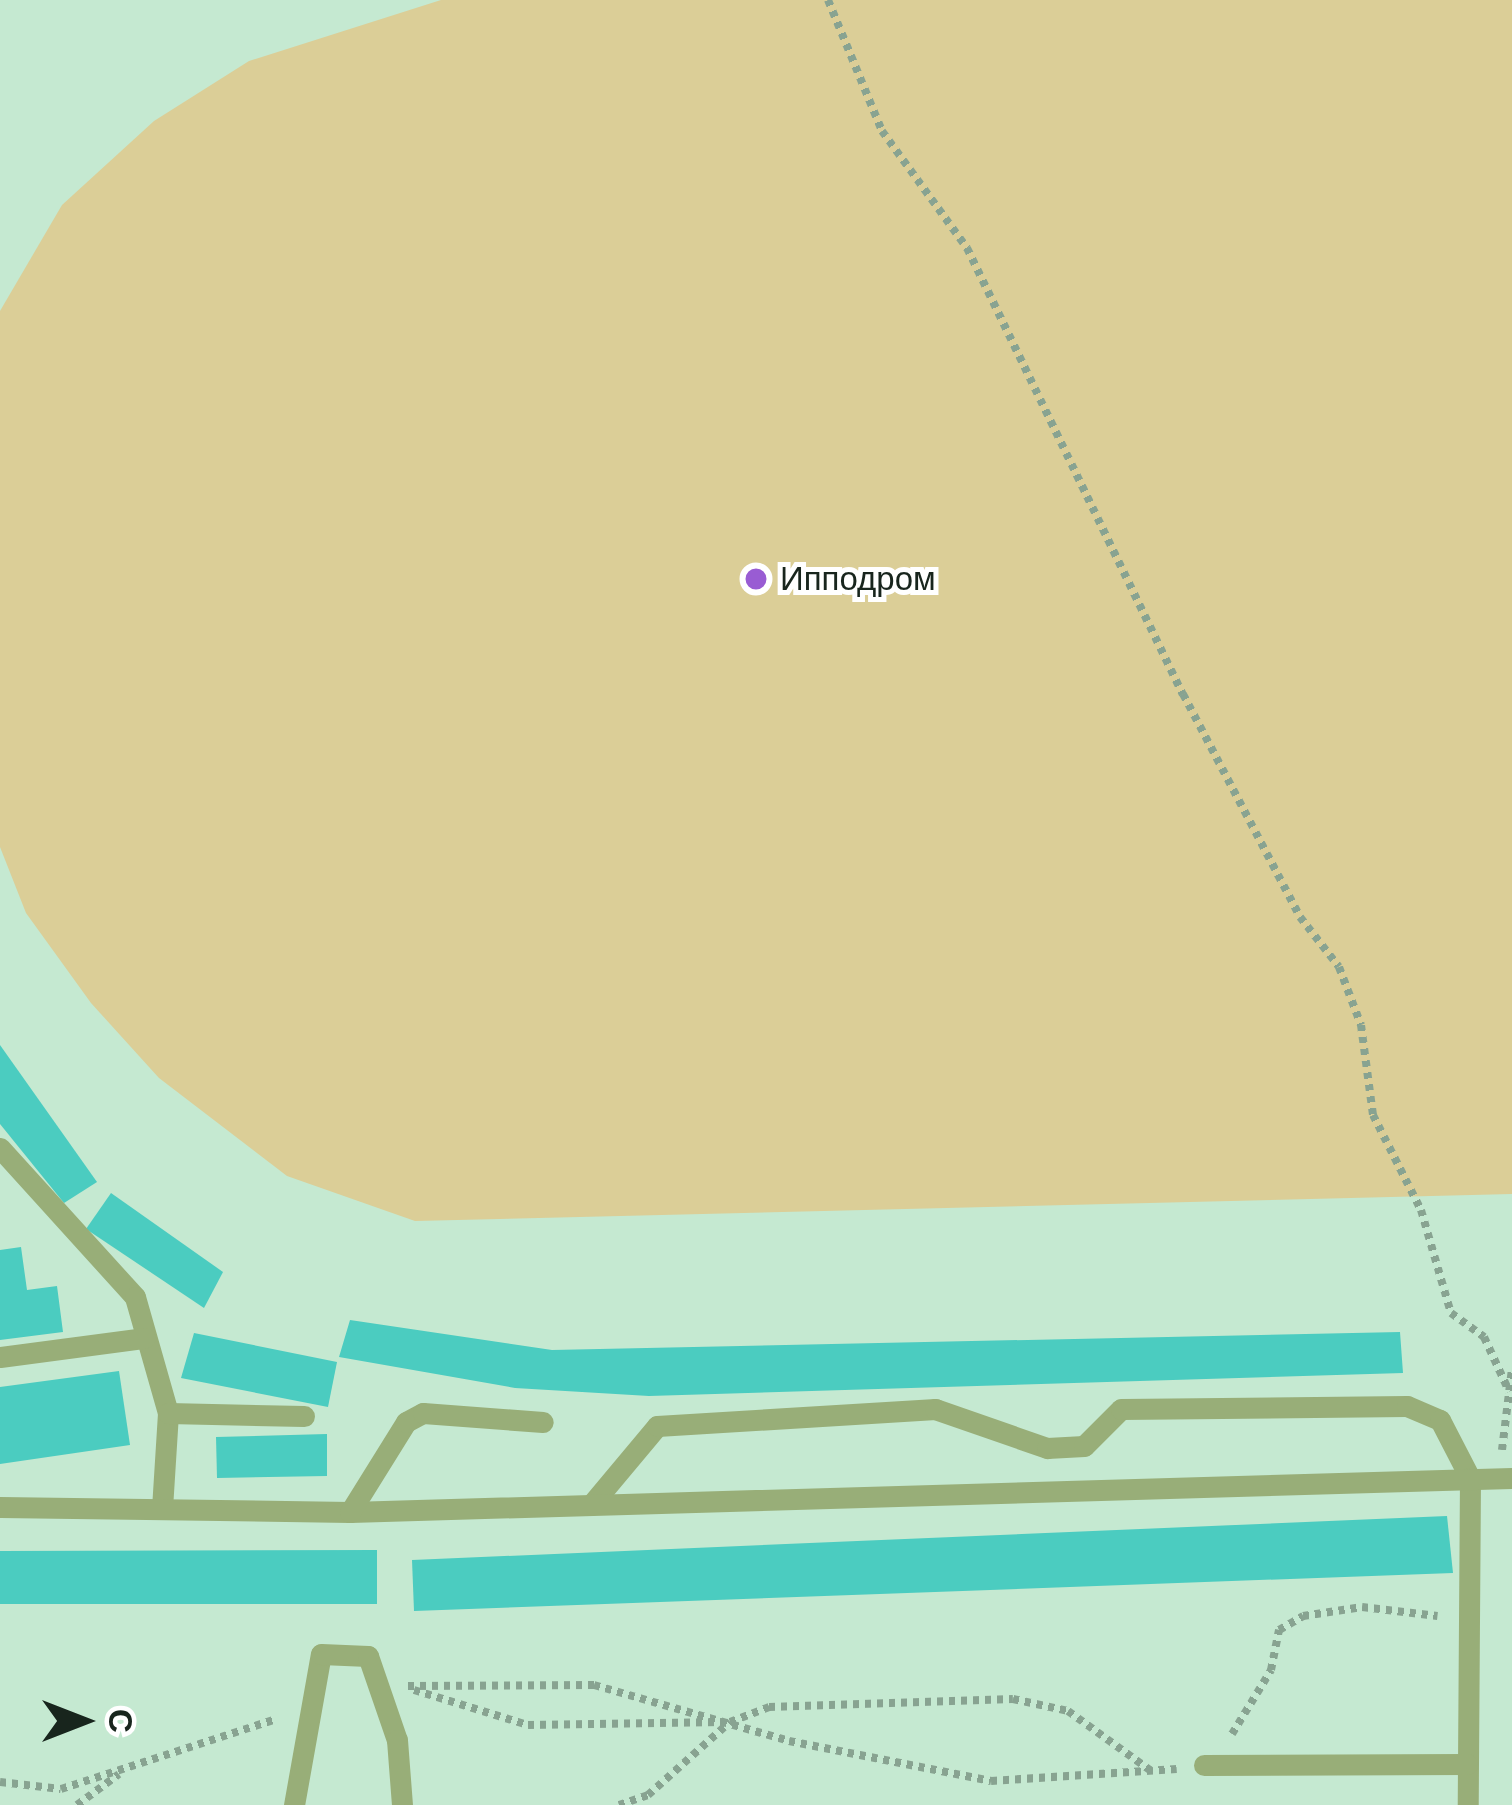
<!DOCTYPE html>
<html>
<head>
<meta charset="utf-8">
<style>
	body { margin:0 }
	#map { position:relative; width:1512px; height:1805px; overflow:hidden; background:#c5e9d1; font-family:Arial,sans-serif }
	div>[style] { position:absolute }
	.green>* { inset:0; background:#dbce97 }
	.building>* { inset:0; background:#4bccc0 }
	.path>* { height:8px; margin-top:-4px; transform-origin:0; background:repeating-linear-gradient(90deg,#88a391 0 6px,transparent 0 12px) }
	.service>* { height:21px; margin:-10.5px; padding:0 10.5px; transform-origin:10.5px; border-radius:10.5px; background:#98ae78 }
	.dots>* { width:33px; height:33px; translate:-50% -50%; box-sizing:border-box; border:6px solid #fff; border-radius:50% }
	span { translate:-50% -50%; white-space:nowrap; text-align:center; line-height:1.15; -webkit-text-stroke:10px #fff; paint-order:stroke }
	.poi-label { font-size:33px; color:#18251d }
	.left { translate:0 -50%; text-align:left }
	.north { position:absolute; left:24px; top:1661px; width:120px; height:120px; -webkit-text-stroke:9px #fff; paint-order:stroke; rotate:90deg; font-size:33px; font-weight:700; line-height:48px; text-align:center; color:#18251d }
	.north::after { content:''; display:block; margin:auto; width:42px; height:54px; background:#18251d; clip-path:polygon(50% 0,100% 100%,50% 72%,0 100%) }
</style>
</head>
<body>
<div id="map">
	<div class="green">
		<i style="clip-path:polygon(441px 0,1512px 0,1512px 1194px,415px 1221px,287px 1176px,159px 1078px,91px 1003px,26px 913px,0 847px,0 311px,62px 205px,154px 121px,249px 61px)"></i>
	</div>
	<div class="building">
		<i style="clip-path:polygon(0 1045px,97px 1182px,64px 1203px,0 1124px)"></i>
		<i style="clip-path:polygon(111px 1193px,223px 1272px,204px 1308px,86px 1229px)"></i>
		<i style="clip-path:polygon(21px 1247px,27px 1290px,57px 1286px,63px 1332px,0 1340px,0 1250px)"></i>
		<i style="clip-path:polygon(350px 1320px,552px 1350px,1400px 1332px,1403px 1373px,649px 1396px,515px 1388px,339px 1357px)"></i>
		<i style="clip-path:polygon(194px 1333px,337px 1362px,328px 1407px,181px 1378px)"></i>
		<i style="clip-path:polygon(119px 1371px,130px 1445px,0 1464px,0 1387px)"></i>
		<i style="clip-path:polygon(327px 1434px,327px 1476px,217px 1478px,216px 1437px)"></i>
		<i style="clip-path:polygon(1447px 1516px,1453px 1573px,414px 1611px,412px 1560px)"></i>
		<i style="clip-path:polygon(377px 1550px,377px 1604px,0 1604px,0 1551px)"></i>
	</div>
	<div class="path">
		<i style="left:828px;top:0;width:142px;rotate:67.6deg"></i>
		<i style="left:882px;top:131px;width:145px;rotate:54deg"></i>
		<i style="left:967px;top:248px;width:496px;rotate:64.2deg"></i>
		<i style="left:1183px;top:694px;width:252px;rotate:62.3deg"></i>
		<i style="left:1300px;top:917px;width:63px;rotate:52deg"></i>
		<i style="left:1339px;top:967px;width:62px;rotate:69.2deg"></i>
		<i style="left:1361px;top:1025px;width:91px;rotate:82.4deg"></i>
		<i style="left:1373px;top:1115px;width:106px;rotate:63.2deg"></i>
		<i style="left:1421px;top:1210px;width:107px;rotate:73.8deg"></i>
		<i style="left:1451px;top:1313px;width:41px;rotate:36deg"></i>
		<i style="left:1484px;top:1337px;width:60px;rotate:65.2deg"></i>
		<i style="left:1502px;top:1450px;width:83px;rotate:-83deg"></i>
		<i style="left:408px;top:1686px;width:186px;rotate:-0.3deg"></i>
		<i style="left:594px;top:1685px;width:203px;rotate:16deg"></i>
		<i style="left:789px;top:1741px;width:206px;rotate:11.2deg"></i>
		<i style="left:991px;top:1781px;width:186px;rotate:-3.7deg"></i>
		<i style="left:414px;top:1690px;width:119px;rotate:17.1deg"></i>
		<i style="left:528px;top:1725px;width:196px;rotate:-0.9deg"></i>
		<i style="left:1232px;top:1734px;width:75px;rotate:-58.6deg"></i>
		<i style="left:1271px;top:1670px;width:41px;rotate:-78.7deg"></i>
		<i style="left:1279px;top:1630px;width:28px;rotate:-30deg"></i>
		<i style="left:1303px;top:1616px;width:60px;rotate:-8.7deg"></i>
		<i style="left:1362px;top:1607px;width:76px;rotate:6.8deg"></i>
		<i style="left:0;top:1782px;width:61px;rotate:6.5deg"></i>
		<i style="left:61px;top:1789px;width:227px;rotate:-18deg"></i>
		<i style="left:77px;top:1805px;width:52px;rotate:-36.4deg"></i>
		<i style="left:619px;top:1805px;width:31px;rotate:-19deg"></i>
		<i style="left:648px;top:1795px;width:110px;rotate:-41.7deg"></i>
		<i style="left:730px;top:1722px;width:42px;rotate:-21deg"></i>
		<i style="left:769px;top:1707px;width:244px;rotate:-1.9deg"></i>
		<i style="left:1013px;top:1699px;width:56px;rotate:12.3deg"></i>
		<i style="left:1068px;top:1711px;width:106px;rotate:35.8deg"></i>
	</div>
	<div class="service">
		<i style="left:0;top:1148px;width:201px;rotate:47.8deg"></i>
		<i style="left:135px;top:1297px;width:121px;rotate:74.1deg"></i>
		<i style="left:168px;top:1413px;width:95px;rotate:93.6deg"></i>
		<i style="left:0;top:1357px;width:146px;rotate:-7.5deg"></i>
		<i style="left:168px;top:1413px;width:136px;rotate:1.3deg"></i>
		<i style="left:591px;top:1505px;width:103px;rotate:-50.1deg"></i>
		<i style="left:657px;top:1426px;width:279px;rotate:-3.5deg"></i>
		<i style="left:935px;top:1409px;width:119px;rotate:19.2deg"></i>
		<i style="left:1047px;top:1448px;width:37px;rotate:-3deg"></i>
		<i style="left:1084px;top:1446px;width:52px;rotate:-45deg"></i>
		<i style="left:1121px;top:1409px;width:286px;rotate:-0.6deg"></i>
		<i style="left:1407px;top:1406px;width:36px;rotate:23deg"></i>
		<i style="left:1440px;top:1420px;width:65px;rotate:62.7deg"></i>
		<i style="left:1470px;top:1478px;width:327px;rotate:90.4deg"></i>
		<i style="left:0;top:1507px;width:350px;rotate:0.8deg"></i>
		<i style="left:350px;top:1512px;width:1162px;rotate:-1.68deg"></i>
		<i style="left:350px;top:1512px;width:106px;rotate:-58.1deg"></i>
		<i style="left:406px;top:1422px;width:19px;rotate:-28deg"></i>
		<i style="left:423px;top:1413px;width:120px;rotate:4.3deg"></i>
		<i style="left:1204px;top:1765px;width:263px;rotate:-0.2deg"></i>
		<i style="left:294px;top:1805px;width:153px;rotate:-79.9deg"></i>
		<i style="left:321px;top:1654px;width:47px;rotate:2.4deg"></i>
		<i style="left:368px;top:1656px;width:89px;rotate:71deg"></i>
		<i style="left:397px;top:1740px;width:65px;rotate:85.6deg"></i>
	</div>
	<div class="dots">
		<i style="left:756px;top:579px;background:#995cd3"></i>
	</div>
	<div class="poi-label">
		<span class="left" style="left:780px;top:579px">Ипподром</span>
	</div>
	<div class="north">С</div>
</div>
</body>
</html>
